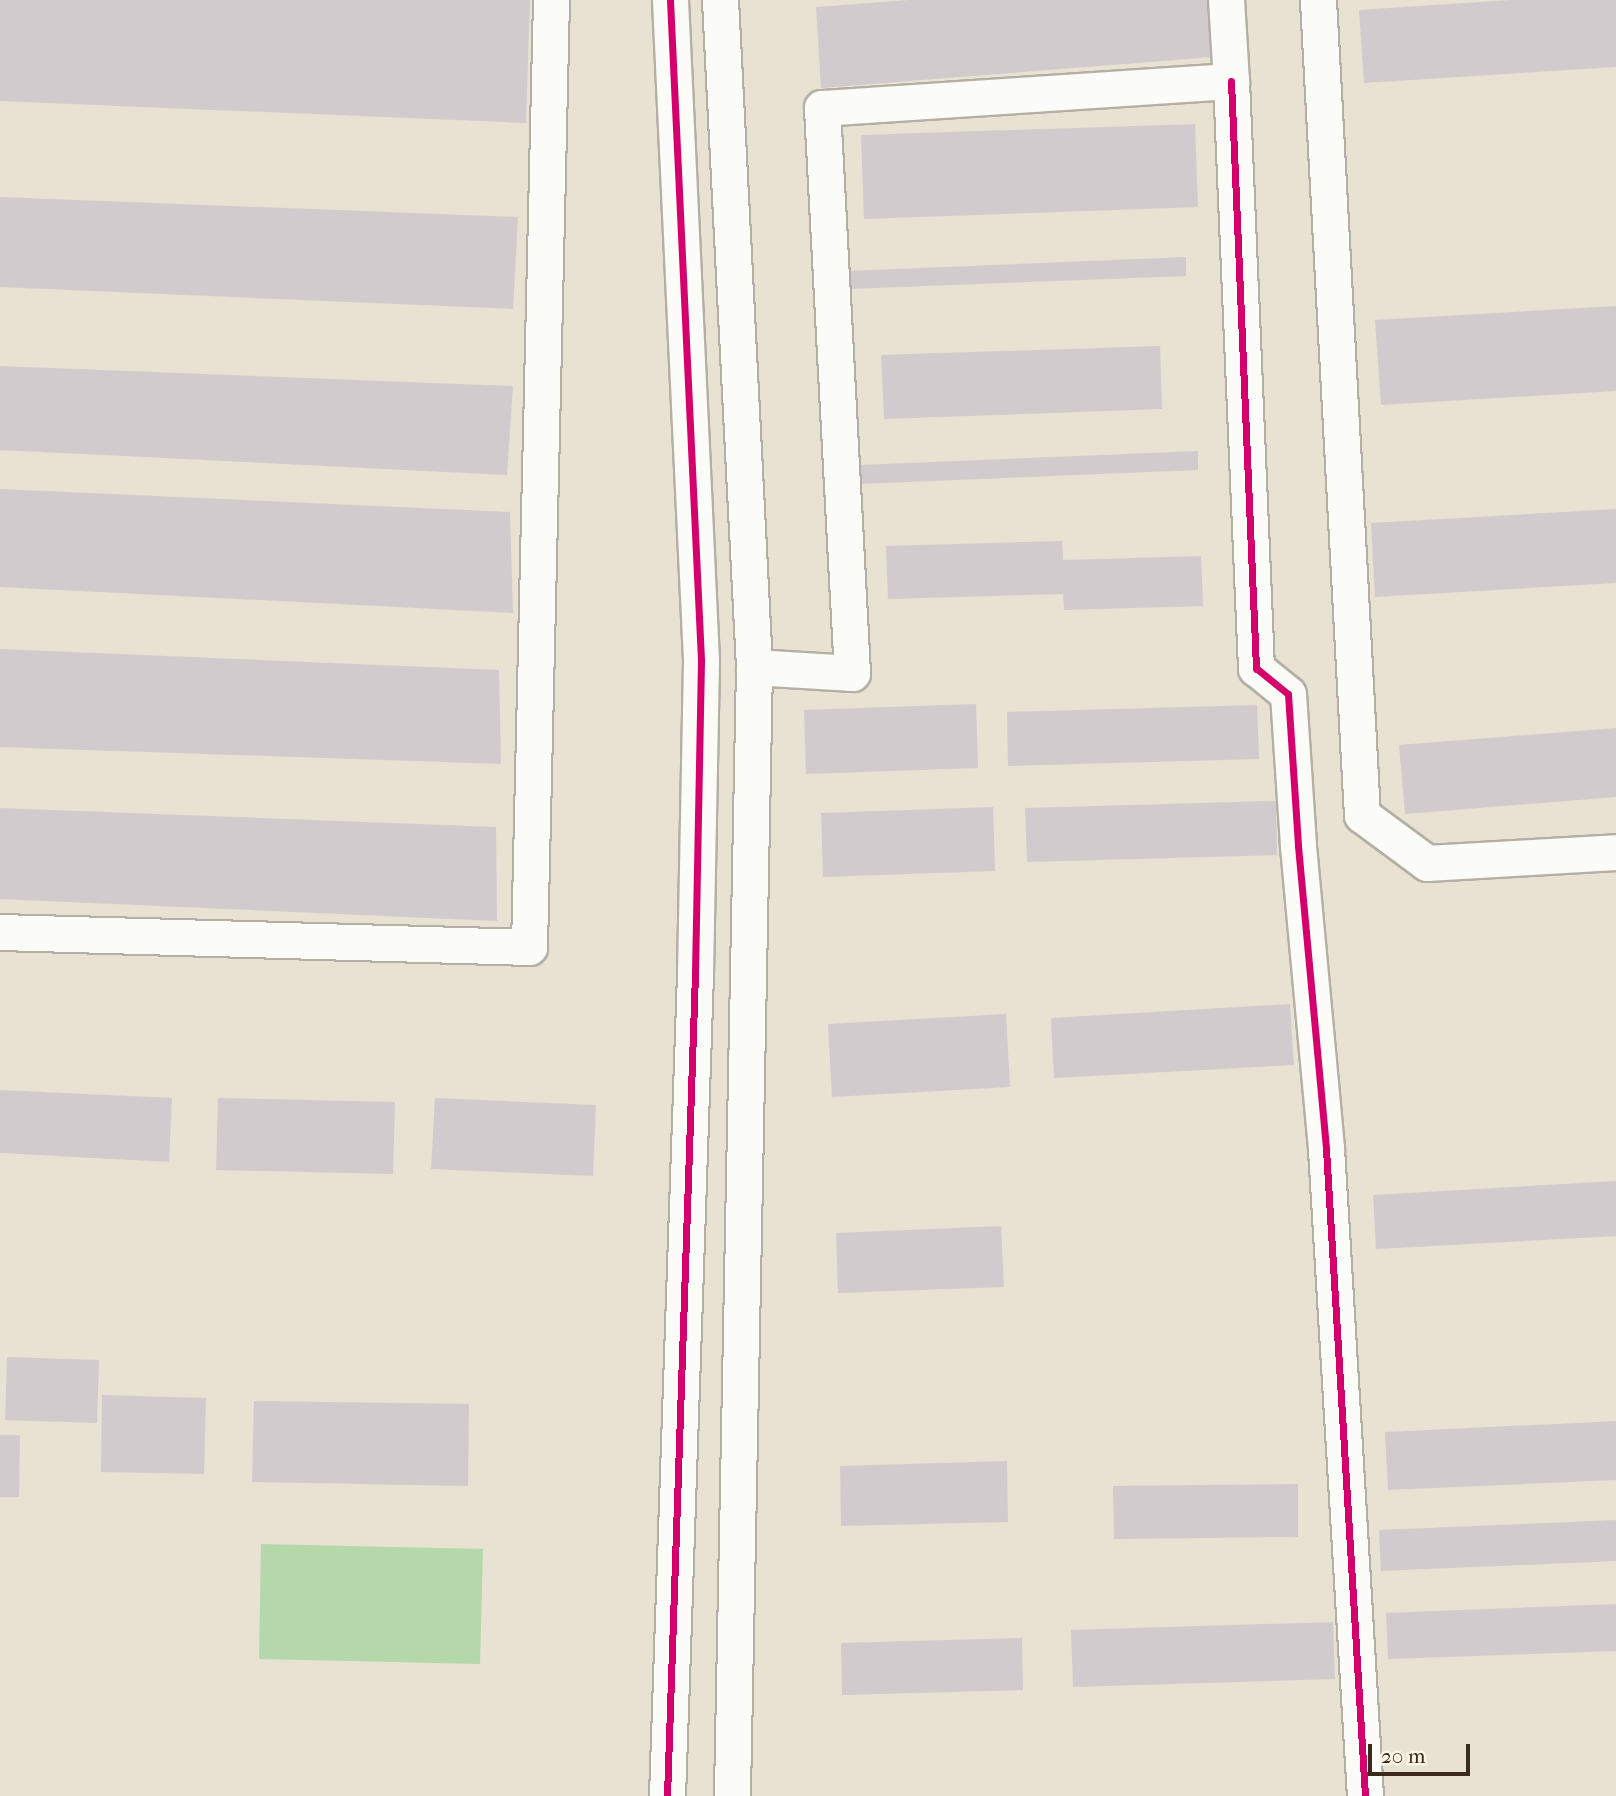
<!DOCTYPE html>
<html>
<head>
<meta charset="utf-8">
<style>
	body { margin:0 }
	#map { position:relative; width:1616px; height:1796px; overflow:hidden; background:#e7e2d2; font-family:"IM FELL French Canon",serif }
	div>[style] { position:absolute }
	.green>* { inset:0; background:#b5d8aa }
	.building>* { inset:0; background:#d2cbce }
	.roads { filter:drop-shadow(2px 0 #b4afa4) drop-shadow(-2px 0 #b4afa4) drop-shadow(0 2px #b4afa4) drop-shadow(0 -2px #b4afa4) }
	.street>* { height:35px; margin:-17.5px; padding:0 17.5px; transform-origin:17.5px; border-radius:17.5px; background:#fbfbf8 }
	.cycleway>* { height:7px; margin:-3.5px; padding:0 3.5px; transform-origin:3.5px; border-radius:3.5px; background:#d6006c }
	span { translate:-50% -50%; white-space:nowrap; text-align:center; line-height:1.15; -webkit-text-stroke:7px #fcf5e5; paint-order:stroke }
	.scale { position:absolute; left:1368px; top:1744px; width:102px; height:32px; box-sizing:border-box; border:4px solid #3b2a1e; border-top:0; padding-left:9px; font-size:21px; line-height:24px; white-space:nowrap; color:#3b2a1e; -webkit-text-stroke:5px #fcf5e5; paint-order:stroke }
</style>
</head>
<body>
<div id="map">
	<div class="green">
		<i style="clip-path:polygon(261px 1544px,483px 1549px,480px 1664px,259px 1659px)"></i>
	</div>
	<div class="building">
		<i style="clip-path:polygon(0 0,530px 0,526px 123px,0 101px)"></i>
		<i style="clip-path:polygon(909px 0,1207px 0,1213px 57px,821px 88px,816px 7px)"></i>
		<i style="clip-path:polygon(1510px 0,1616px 0,1616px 67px,1364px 83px,1359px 10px)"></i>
		<i style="clip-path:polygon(1195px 124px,1198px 207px,864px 219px,861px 135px)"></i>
		<i style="clip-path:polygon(0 197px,518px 217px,513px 309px,0 287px)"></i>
		<i style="clip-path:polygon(1186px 257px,1186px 276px,848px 289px,848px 271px)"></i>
		<i style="clip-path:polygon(1616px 306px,1616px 391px,1381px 405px,1375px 320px)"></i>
		<i style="clip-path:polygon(1160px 346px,1162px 409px,884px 419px,881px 355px)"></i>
		<i style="clip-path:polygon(0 366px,513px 386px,507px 475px,0 450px)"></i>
		<i style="clip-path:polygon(1198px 451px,1198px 470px,860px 484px,859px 465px)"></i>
		<i style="clip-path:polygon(0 489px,510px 512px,513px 613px,0 587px)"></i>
		<i style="clip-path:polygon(1616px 509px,1616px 583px,1375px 597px,1371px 523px)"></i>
		<i style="clip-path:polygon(1062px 541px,1063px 560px,1201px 556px,1203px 606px,1064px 610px,1063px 594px,888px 599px,886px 546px)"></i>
		<i style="clip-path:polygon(0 649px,499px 670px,501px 764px,0 747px)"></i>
		<i style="clip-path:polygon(976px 704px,978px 768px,806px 774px,804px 710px)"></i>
		<i style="clip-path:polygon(1257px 705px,1259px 759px,1008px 766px,1007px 712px)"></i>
		<i style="clip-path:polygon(1616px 728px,1616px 797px,1405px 814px,1399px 745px)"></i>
		<i style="clip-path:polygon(1276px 801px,1277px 855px,1027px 862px,1025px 808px)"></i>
		<i style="clip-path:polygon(993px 807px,995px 871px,823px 877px,821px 813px)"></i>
		<i style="clip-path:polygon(0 808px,496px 827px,497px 921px,0 899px)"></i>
		<i style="clip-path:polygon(1290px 1004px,1294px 1065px,1054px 1078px,1051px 1018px)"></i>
		<i style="clip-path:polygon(1006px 1014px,1010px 1087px,832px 1097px,828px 1024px)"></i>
		<i style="clip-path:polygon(0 1090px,172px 1098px,169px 1162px,0 1153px)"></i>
		<i style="clip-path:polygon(218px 1098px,395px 1102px,393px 1174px,216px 1170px)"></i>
		<i style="clip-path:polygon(435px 1098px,596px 1105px,593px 1176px,431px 1169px)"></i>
		<i style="clip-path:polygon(1616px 1181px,1616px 1236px,1376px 1249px,1373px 1195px)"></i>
		<i style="clip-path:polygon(1001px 1226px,1004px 1287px,838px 1293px,836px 1233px)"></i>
		<i style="clip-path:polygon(7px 1357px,99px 1360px,97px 1423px,5px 1420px)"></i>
		<i style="clip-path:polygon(102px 1395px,206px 1398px,204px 1474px,101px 1472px)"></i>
		<i style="clip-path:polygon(254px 1401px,469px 1404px,468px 1486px,252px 1482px)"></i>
		<i style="clip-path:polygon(1616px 1421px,1616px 1480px,1388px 1490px,1385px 1432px)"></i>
		<i style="clip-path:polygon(0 1435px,20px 1435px,19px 1497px,0 1497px)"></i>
		<i style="clip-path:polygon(1007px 1461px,1008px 1522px,841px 1526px,840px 1466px)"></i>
		<i style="clip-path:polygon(1298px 1484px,1298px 1537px,1114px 1539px,1113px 1486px)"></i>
		<i style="clip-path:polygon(1616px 1520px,1616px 1561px,1381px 1571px,1379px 1530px)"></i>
		<i style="clip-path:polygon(1616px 1604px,1616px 1651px,1388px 1659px,1386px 1613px)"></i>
		<i style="clip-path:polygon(1333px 1622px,1335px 1679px,1073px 1687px,1071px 1630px)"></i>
		<i style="clip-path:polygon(1022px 1638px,1023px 1690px,842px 1695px,841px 1643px)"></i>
	</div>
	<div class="roads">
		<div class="street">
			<i style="left:720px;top:0;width:668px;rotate:87.08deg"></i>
			<i style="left:754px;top:667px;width:1129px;rotate:91.12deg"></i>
			<i style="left:1318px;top:0;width:816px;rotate:86.91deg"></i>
			<i style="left:1362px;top:815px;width:81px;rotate:36.4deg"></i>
			<i style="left:1427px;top:863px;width:189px;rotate:-3.3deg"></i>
			<i style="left:1231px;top:81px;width:588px;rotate:87.56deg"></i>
			<i style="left:1256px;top:668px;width:41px;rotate:39.1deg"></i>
			<i style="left:1288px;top:694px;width:152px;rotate:86.2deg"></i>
			<i style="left:1298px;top:846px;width:304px;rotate:84.7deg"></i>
			<i style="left:1326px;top:1149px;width:648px;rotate:86.55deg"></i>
			<i style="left:754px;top:667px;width:98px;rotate:3.5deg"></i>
			<i style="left:852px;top:673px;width:566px;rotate:-93.04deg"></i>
			<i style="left:822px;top:108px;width:410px;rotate:-3.8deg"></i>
			<i style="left:1231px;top:81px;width:81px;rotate:-93.5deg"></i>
			<i style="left:0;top:932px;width:529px;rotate:1.62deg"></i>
			<i style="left:529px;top:947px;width:947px;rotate:-88.67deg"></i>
			<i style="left:667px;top:1796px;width:823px;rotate:-88.05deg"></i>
			<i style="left:695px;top:973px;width:313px;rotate:-88.9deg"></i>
			<i style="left:701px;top:660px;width:661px;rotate:-92.69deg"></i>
		</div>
	</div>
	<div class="cycleway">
		<i style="left:1231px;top:81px;width:588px;rotate:87.56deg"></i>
		<i style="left:1256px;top:668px;width:41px;rotate:39.1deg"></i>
		<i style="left:1288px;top:694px;width:152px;rotate:86.2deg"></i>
		<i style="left:1298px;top:846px;width:304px;rotate:84.7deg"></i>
		<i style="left:1326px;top:1149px;width:648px;rotate:86.55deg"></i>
		<i style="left:667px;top:1796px;width:823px;rotate:-88.05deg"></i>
		<i style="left:695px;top:973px;width:313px;rotate:-88.9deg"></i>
		<i style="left:701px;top:660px;width:661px;rotate:-92.69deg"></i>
	</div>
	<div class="scale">20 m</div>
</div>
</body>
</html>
